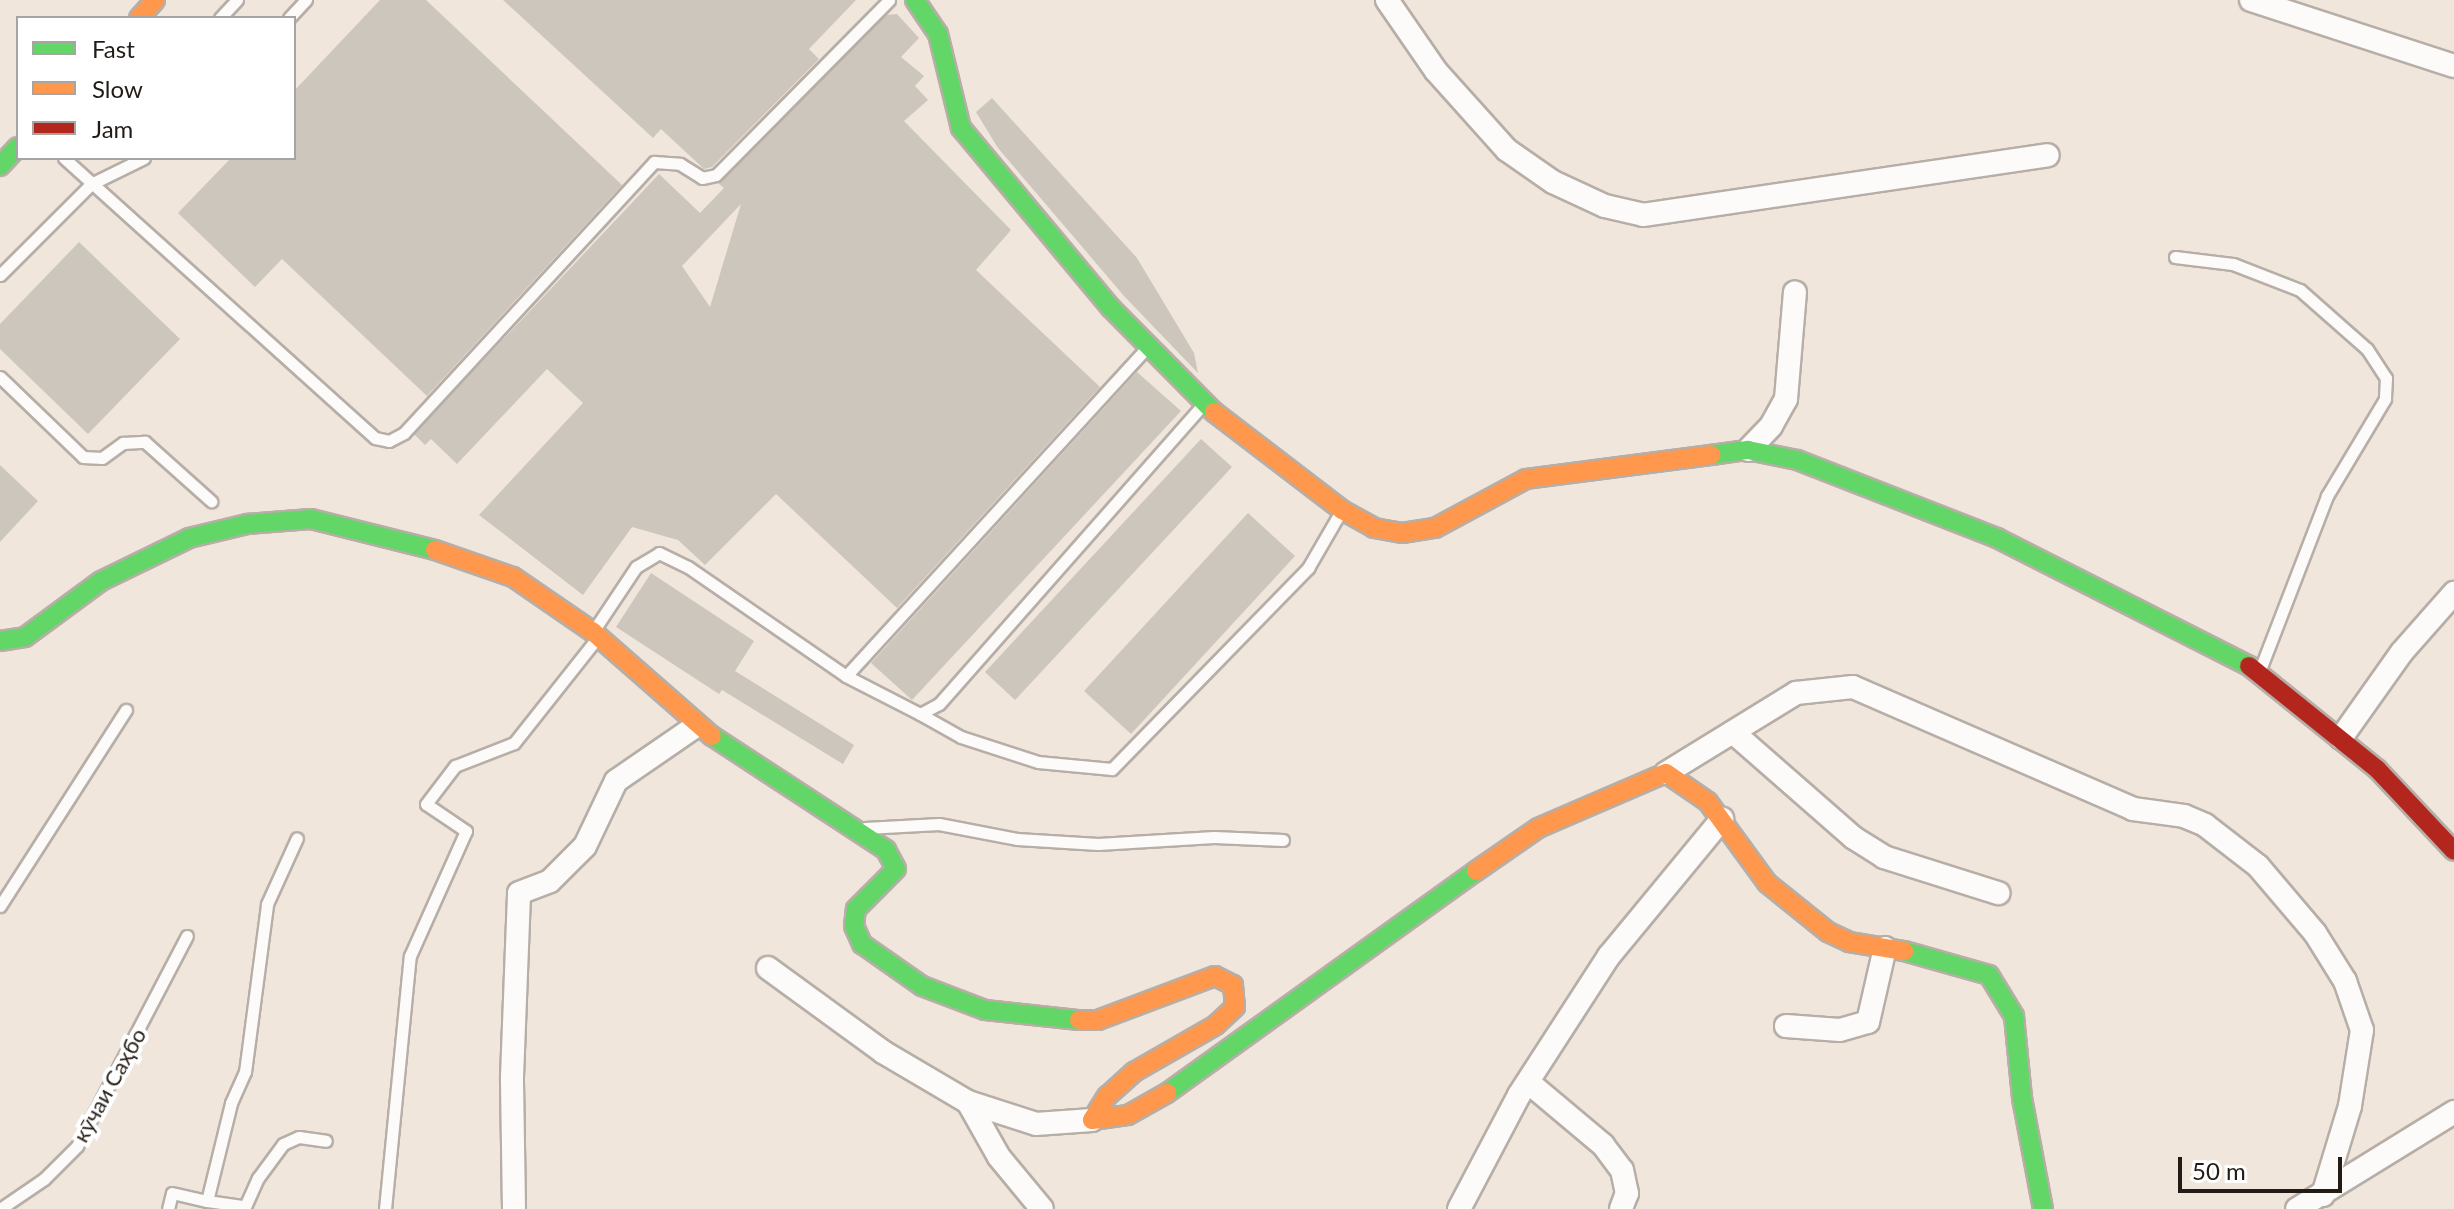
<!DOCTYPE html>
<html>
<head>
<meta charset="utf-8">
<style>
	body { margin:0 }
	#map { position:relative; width:2454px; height:1209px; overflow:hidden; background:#f0e6dc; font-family:Lato,sans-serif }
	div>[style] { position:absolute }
	.building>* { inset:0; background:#ccc6bd }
	.roads { filter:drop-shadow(2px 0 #b6aea7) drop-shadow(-2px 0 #b6aea7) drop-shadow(0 2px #b6aea7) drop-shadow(0 -2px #b6aea7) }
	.lane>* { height:11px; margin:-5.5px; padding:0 5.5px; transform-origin:5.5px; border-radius:5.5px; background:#fdfbfa }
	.street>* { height:22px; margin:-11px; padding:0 11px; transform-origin:11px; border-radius:11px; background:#fdfbfa }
	.fast>* { height:18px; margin:-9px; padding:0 9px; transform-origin:9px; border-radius:9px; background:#63d668 }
	.slow>* { height:18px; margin:-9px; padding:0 9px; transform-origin:9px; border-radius:9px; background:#ff974d }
	.jam>* { height:18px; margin:-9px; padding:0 9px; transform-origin:9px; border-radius:9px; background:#b3261e }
	span { translate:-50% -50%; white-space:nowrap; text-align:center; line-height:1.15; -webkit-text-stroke:8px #fff; paint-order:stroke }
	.street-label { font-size:22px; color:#231c16 }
	.legend { position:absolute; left:16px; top:16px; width:280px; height:144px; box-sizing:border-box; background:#fff; border:2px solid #a7a4a2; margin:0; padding:10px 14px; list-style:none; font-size:24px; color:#231c16 }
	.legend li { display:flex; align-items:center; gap:16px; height:40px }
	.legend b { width:40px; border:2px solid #a7a4a2 }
	.scale { position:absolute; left:2178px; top:1157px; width:164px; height:36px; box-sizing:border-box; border:4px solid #231c16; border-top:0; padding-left:10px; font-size:24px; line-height:28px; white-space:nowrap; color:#231c16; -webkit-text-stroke:6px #fff; paint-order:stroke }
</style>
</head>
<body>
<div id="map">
	<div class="building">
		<i style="clip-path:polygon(380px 0,426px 0,622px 185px,427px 396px,282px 259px,255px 287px,178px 213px,231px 158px,294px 158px,294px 91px)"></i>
		<i style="clip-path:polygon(503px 0,856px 0,809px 49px,819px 59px,712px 167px,704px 169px,661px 129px,653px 138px)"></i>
		<i style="clip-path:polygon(evenodd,897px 14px,919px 38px,901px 57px,924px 76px,915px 86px,928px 100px,904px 121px,1011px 230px,976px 270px,1100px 387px,897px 608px,776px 494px,705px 565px,678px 540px,632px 527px,583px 595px,479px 515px,583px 403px,547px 369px,457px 464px,431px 439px,425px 445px,414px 434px,659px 174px,700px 213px,724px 188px,718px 183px,886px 15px,897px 14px,741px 204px,710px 307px,682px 266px,741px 204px)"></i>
		<i style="clip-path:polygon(992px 98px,1137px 258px,1194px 353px,1198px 373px,1124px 296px,998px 148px,976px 112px)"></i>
		<i style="clip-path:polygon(79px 242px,180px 339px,88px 434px,0 349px,0 324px)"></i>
		<i style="clip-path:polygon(1137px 372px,1181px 411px,912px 700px,871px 663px)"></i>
		<i style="clip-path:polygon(1201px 439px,1232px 467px,1015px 700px,985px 672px)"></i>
		<i style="clip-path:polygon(0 465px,38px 501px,0 542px)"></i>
		<i style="clip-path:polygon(1248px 513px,1295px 556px,1131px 734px,1084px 691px)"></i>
		<i style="clip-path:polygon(651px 573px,754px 641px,735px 671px,854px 745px,843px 764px,722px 690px,719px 694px,616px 627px)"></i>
	</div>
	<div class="roads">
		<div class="lane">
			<i style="left:220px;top:18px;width:25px;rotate:-47deg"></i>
			<i style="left:289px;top:18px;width:25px;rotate:-47deg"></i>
			<i style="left:64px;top:158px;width:418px;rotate:42deg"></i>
			<i style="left:375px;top:438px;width:14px;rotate:12deg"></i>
			<i style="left:389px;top:441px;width:17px;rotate:-28deg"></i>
			<i style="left:404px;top:433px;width:369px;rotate:-47.3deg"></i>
			<i style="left:654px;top:162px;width:26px;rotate:4deg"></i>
			<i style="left:680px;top:164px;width:26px;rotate:32deg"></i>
			<i style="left:702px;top:178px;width:14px;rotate:-12deg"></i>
			<i style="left:716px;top:175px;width:246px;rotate:-45.3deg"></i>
			<i style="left:2175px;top:257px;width:58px;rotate:6.9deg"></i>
			<i style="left:2233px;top:264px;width:72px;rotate:21.2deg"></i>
			<i style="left:2300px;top:290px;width:89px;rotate:41.4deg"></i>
			<i style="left:2367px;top:349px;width:35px;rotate:57deg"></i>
			<i style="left:2386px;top:378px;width:21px;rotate:93deg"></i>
			<i style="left:2385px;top:399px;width:113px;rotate:120.9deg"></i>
			<i style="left:2327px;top:496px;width:186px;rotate:111.1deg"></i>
			<i style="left:0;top:275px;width:129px;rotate:-45deg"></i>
			<i style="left:91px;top:184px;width:59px;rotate:-26.1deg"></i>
			<i style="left:0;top:377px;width:115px;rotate:43.9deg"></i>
			<i style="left:83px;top:457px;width:19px;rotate:3deg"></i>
			<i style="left:102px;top:458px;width:26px;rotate:-36deg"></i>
			<i style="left:123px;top:443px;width:22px;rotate:-3deg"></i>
			<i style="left:145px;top:442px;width:89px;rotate:41.8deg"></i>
			<i style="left:594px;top:630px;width:76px;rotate:-56.3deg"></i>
			<i style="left:636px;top:567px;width:27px;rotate:-31deg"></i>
			<i style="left:659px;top:553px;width:32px;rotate:26deg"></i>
			<i style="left:688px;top:567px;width:192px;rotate:34.6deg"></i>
			<i style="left:846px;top:676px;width:83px;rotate:27.2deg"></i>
			<i style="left:920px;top:714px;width:21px;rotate:-28deg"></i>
			<i style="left:939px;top:704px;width:399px;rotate:-48.6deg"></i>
			<i style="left:846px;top:676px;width:444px;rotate:-47.5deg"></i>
			<i style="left:920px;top:714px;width:47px;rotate:29.3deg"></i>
			<i style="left:961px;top:737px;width:81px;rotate:18deg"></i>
			<i style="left:1038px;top:762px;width:74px;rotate:5.4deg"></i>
			<i style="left:1112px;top:769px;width:281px;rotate:-45.7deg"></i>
			<i style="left:1308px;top:568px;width:66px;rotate:-59.9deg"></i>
			<i style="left:865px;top:828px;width:74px;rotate:-3.1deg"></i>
			<i style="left:939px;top:824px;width:79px;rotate:10.9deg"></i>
			<i style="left:1017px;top:839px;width:81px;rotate:3.5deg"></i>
			<i style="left:1098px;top:844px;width:116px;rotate:-3.5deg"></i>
			<i style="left:1214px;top:837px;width:69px;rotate:2.5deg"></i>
			<i style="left:0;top:906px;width:233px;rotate:-57.3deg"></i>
			<i style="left:207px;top:1201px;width:37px;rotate:8deg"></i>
			<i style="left:0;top:1209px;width:53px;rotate:-34.3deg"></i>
			<i style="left:44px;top:1179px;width:47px;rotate:-45deg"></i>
			<i style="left:77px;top:1146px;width:237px;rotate:-62.4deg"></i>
			<i style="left:168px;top:1209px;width:16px;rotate:-76deg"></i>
			<i style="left:172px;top:1193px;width:36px;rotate:13deg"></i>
			<i style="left:207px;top:1201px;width:101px;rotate:-76.2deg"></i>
			<i style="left:231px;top:1103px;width:34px;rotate:-66deg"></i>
			<i style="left:245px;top:1072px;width:169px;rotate:-82.5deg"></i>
			<i style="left:267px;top:904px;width:72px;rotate:-65.6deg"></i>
			<i style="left:244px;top:1209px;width:34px;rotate:-66deg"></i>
			<i style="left:258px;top:1178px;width:42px;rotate:-53.7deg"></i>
			<i style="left:283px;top:1144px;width:17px;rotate:-24deg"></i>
			<i style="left:299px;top:1137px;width:27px;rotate:8deg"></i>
			<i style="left:385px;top:1209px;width:254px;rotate:-84.4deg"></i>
			<i style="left:410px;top:956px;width:137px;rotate:-65.9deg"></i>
			<i style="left:466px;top:831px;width:48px;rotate:-146deg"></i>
			<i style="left:426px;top:804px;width:48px;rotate:-52.7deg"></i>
			<i style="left:455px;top:766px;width:63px;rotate:-21.3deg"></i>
			<i style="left:514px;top:743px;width:135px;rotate:-51.6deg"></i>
		</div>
		<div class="street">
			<i style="left:1387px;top:0;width:86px;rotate:55.4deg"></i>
			<i style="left:1436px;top:71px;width:106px;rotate:48.1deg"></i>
			<i style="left:1507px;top:150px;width:56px;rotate:34.8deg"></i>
			<i style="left:1553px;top:182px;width:57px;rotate:24.8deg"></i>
			<i style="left:1605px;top:206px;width:39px;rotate:13deg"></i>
			<i style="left:1643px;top:215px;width:409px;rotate:-8.4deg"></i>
			<i style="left:2251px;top:0;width:213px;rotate:18deg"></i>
			<i style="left:1748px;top:450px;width:33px;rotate:-46deg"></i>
			<i style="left:1771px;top:426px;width:31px;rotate:-61deg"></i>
			<i style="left:1786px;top:399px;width:107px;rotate:-85.2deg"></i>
			<i style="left:1735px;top:734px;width:158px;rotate:41.2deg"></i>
			<i style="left:1854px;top:838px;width:36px;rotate:32deg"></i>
			<i style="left:1884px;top:857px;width:120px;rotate:17.5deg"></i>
			<i style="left:2341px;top:738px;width:105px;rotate:-54.7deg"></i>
			<i style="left:2402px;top:652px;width:79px;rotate:-48.6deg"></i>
			<i style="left:1666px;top:773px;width:153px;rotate:-31.6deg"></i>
			<i style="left:1796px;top:693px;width:57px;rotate:-6deg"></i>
			<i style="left:1853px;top:687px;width:305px;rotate:23.5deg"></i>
			<i style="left:2133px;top:809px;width:51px;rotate:7.8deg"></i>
			<i style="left:2184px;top:816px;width:23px;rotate:23deg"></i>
			<i style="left:2205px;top:825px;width:67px;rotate:37.7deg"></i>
			<i style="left:2258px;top:866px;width:88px;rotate:49.6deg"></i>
			<i style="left:2315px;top:933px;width:57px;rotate:58deg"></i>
			<i style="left:2345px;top:981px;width:52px;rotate:70.9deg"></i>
			<i style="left:2362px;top:1030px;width:77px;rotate:99deg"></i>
			<i style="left:2350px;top:1106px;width:93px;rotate:106.9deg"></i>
			<i style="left:768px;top:968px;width:142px;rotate:36.1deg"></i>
			<i style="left:883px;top:1052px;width:99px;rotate:30.5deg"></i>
			<i style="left:968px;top:1102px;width:71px;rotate:17.9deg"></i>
			<i style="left:1036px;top:1124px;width:56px;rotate:-4.1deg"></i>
			<i style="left:1786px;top:1026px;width:54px;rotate:4.2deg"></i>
			<i style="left:1840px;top:1030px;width:29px;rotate:-16deg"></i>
			<i style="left:1868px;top:1022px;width:76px;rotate:-77.1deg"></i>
			<i style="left:1528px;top:1082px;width:98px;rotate:40deg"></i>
			<i style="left:1603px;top:1145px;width:31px;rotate:53deg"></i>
			<i style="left:1622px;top:1170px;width:24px;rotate:78deg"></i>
			<i style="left:1627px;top:1193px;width:17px;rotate:111deg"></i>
			<i style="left:968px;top:1102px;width:63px;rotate:60.6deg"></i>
			<i style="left:999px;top:1157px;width:67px;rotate:50.4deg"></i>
			<i style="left:514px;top:1209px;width:132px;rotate:-90.9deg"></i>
			<i style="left:512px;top:1077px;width:184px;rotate:-87.8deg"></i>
			<i style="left:519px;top:893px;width:33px;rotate:-21deg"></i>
			<i style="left:550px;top:881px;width:49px;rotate:-45deg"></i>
			<i style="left:585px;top:846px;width:72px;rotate:-64.5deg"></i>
			<i style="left:616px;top:781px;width:97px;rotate:-34.5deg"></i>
			<i style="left:1459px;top:1209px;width:129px;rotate:-62.2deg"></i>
			<i style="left:1519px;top:1095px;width:166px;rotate:-57.1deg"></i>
			<i style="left:1609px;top:956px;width:178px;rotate:-50.5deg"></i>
			<i style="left:2297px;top:1209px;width:185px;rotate:-31.7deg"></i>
		</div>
		<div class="fast">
			<i style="left:915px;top:0;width:41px;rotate:55.9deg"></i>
			<i style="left:938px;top:34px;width:97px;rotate:76.3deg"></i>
			<i style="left:961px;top:128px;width:234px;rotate:50.2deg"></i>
			<i style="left:1111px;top:308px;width:146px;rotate:45.3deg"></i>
			<i style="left:0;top:166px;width:26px;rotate:-47deg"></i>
			<i style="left:1711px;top:455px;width:37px;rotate:-8deg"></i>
			<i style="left:1748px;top:450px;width:50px;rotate:11.5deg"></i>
			<i style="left:1797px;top:460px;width:215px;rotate:21.3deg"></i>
			<i style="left:1997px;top:538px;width:283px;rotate:26.9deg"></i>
			<i style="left:0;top:641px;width:25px;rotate:-9deg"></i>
			<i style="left:25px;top:637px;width:94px;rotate:-36.4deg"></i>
			<i style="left:101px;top:581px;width:98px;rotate:-26deg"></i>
			<i style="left:189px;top:538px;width:60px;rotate:-13.6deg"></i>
			<i style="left:247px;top:524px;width:64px;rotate:-4.5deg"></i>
			<i style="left:311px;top:519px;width:128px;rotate:14deg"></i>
			<i style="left:712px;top:736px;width:208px;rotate:33.2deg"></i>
			<i style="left:886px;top:850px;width:21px;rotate:62deg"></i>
			<i style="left:896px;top:869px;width:57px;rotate:135deg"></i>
			<i style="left:856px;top:909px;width:17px;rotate:97deg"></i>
			<i style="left:854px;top:926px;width:20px;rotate:66deg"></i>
			<i style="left:862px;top:944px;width:73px;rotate:35deg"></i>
			<i style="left:922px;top:986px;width:67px;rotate:20.9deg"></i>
			<i style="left:985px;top:1010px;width:95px;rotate:6.1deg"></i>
			<i style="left:1904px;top:951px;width:88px;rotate:15.8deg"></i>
			<i style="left:1989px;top:975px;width:48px;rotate:58.6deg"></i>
			<i style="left:2014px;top:1016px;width:82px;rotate:84.4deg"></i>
			<i style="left:2022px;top:1098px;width:113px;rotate:79.3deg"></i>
			<i style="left:1167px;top:1093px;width:380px;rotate:-35.7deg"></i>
		</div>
		<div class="slow">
			<i style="left:139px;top:18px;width:24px;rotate:-48deg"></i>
			<i style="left:1214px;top:412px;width:161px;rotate:37.4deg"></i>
			<i style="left:1342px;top:510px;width:37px;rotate:29deg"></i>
			<i style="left:1374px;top:528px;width:28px;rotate:10deg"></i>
			<i style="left:1402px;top:533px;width:33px;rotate:-9deg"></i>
			<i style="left:1435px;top:528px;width:103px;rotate:-28.3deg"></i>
			<i style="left:1526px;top:479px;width:187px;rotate:-7.4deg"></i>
			<i style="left:435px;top:550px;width:83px;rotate:19.1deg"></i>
			<i style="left:513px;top:577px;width:97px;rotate:34.5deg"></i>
			<i style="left:593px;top:632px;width:158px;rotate:41.2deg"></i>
			<i style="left:1476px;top:871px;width:75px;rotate:-34.7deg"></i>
			<i style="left:1538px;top:828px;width:139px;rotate:-23.3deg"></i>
			<i style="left:1666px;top:773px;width:51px;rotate:34.6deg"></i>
			<i style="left:1708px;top:802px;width:100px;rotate:53.9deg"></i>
			<i style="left:1767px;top:883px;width:78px;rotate:38.8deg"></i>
			<i style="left:1828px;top:932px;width:23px;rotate:25deg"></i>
			<i style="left:1849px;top:942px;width:56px;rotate:9.3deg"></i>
			<i style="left:1079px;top:1020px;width:19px"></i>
			<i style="left:1098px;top:1020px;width:125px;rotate:-20.6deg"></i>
			<i style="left:1215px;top:976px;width:20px;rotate:27deg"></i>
			<i style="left:1233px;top:985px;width:22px;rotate:85deg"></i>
			<i style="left:1235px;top:1007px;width:26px;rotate:137deg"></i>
			<i style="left:1216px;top:1025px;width:95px;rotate:150.2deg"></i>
			<i style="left:1134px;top:1072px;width:36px;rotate:138deg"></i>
			<i style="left:1107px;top:1096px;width:28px;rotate:122deg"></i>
			<i style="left:1092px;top:1120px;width:36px;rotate:-8deg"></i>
			<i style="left:1128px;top:1115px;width:45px;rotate:-29.4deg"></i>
		</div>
		<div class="jam">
			<i style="left:2249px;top:666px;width:164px;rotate:38.8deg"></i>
			<i style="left:2377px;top:769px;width:112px;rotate:46.8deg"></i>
		</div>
	</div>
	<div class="street-label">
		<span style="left:109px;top:1085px;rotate:-61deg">кӯчаи Саҳбо</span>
	</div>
	<ul class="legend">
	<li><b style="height:10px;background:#63d668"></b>Fast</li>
	<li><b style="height:10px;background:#ff974d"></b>Slow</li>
	<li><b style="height:10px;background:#b3261e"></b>Jam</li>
	</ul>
	<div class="scale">50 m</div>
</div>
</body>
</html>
